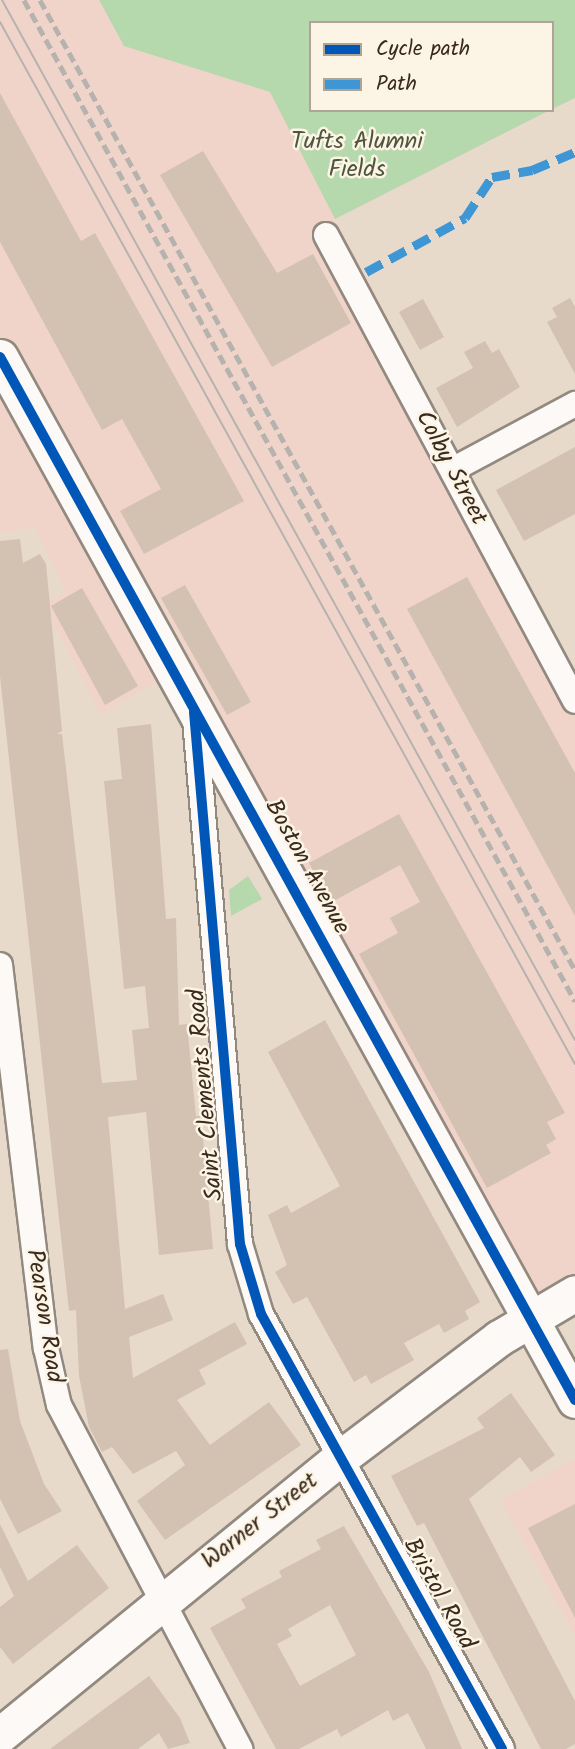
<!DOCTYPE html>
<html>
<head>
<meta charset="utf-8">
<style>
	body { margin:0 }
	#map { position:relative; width:575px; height:1749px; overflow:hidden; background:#e8dacb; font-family:Kalam,sans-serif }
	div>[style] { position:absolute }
	.built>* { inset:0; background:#f0d4ca }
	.green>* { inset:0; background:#b5d8ad }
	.building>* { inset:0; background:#d3c1b1 }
	.roads { filter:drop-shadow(2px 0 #92897f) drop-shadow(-2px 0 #92897f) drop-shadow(0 2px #92897f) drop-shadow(0 -2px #92897f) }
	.street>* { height:24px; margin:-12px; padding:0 12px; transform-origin:12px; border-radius:12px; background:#fcf9f7 }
	.secondary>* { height:35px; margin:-17.5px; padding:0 17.5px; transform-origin:17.5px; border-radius:17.5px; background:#fcf9f7 }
	.tram>* { height:2px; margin:-1px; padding:0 1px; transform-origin:1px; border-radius:1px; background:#b6b2ae }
	.rail>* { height:5px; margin-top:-2.5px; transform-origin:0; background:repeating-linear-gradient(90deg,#b6b2ae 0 10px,transparent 0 15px) }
	.quiet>* { height:9px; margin-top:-4.5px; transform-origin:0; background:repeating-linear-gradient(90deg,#3e96d5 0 18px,transparent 0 27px) }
	.cycleway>* { height:10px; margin:-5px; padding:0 5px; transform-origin:5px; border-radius:5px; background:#0057b8 }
	span { translate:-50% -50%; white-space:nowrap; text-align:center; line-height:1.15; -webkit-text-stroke:5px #fcf5e5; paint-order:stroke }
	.park-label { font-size:24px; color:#4f553c }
	.street-label { font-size:24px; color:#3b2a1e }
	.legend { position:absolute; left:309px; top:21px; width:245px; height:91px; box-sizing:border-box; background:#fcf5e5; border:2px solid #afa495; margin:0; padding:9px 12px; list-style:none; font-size:21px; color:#3b2a1e }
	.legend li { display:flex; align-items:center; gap:14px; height:35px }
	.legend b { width:35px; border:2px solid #afa495 }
</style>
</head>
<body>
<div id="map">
	<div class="built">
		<i style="clip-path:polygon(0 0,575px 0,575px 98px,552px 109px,552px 23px,311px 23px,311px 110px,550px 110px,335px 220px,383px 307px,364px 324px,575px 719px,575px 1275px,539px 1294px,188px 666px,100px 714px,44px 605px,66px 591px,34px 528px,0 533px)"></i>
		<i style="clip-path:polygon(574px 1459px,575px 1461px,575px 1636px,500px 1500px)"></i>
	</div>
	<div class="green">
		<i style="clip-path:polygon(99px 0,575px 0,575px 98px,552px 109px,552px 23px,311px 23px,311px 110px,550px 110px,335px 219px,270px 92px,124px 46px)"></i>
		<i style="clip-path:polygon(248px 876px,262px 899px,231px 916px,229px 890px)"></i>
	</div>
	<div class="building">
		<i style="clip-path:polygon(0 93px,81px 241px,95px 233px,244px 501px,144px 554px,120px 511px,161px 489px,122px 419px,102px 430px,0 242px)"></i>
		<i style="clip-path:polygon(203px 151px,277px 273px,313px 254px,351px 323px,272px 367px,160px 175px)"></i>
		<i style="clip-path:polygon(570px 298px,575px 307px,575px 374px,547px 322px,557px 317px,552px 308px)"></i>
		<i style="clip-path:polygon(423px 299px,444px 337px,420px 350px,399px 312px)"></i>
		<i style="clip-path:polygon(485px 341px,492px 353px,499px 349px,520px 387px,457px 427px,436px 388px,473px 368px,464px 352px)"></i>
		<i style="clip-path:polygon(575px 447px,575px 514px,524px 541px,496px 490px)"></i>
		<i style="clip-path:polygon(20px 539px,23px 563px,40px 554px,46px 564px,62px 731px,57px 734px,62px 734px,102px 1083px,137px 1080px,132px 1030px,149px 1028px,145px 986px,124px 989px,104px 781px,122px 779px,117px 728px,151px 724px,166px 919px,176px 918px,179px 1025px,187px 1024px,196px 1116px,201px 1116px,213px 1249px,159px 1255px,146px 1112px,108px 1117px,125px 1309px,163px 1294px,173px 1320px,129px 1337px,133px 1378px,235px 1322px,247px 1344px,199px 1370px,206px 1384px,177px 1400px,210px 1445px,269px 1402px,301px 1445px,165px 1540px,137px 1501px,185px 1465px,176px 1451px,133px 1474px,112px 1447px,102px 1452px,89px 1427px,79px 1376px,76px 1310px,69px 1311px,0 676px,0 541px)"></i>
		<i style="clip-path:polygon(467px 577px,575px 773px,575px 916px,407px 609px)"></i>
		<i style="clip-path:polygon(185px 585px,251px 702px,227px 715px,161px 598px)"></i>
		<i style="clip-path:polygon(82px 588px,138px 686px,105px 705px,51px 606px)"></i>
		<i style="clip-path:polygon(399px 814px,565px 1113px,547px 1122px,556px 1139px,546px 1145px,551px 1153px,487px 1188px,359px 954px,398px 933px,390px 918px,420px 902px,400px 865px,330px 903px,309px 863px)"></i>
		<i style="clip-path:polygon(325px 1020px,480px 1302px,465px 1311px,469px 1319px,444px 1333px,439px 1324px,404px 1343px,414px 1360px,371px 1384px,366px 1375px,354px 1382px,307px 1297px,293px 1304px,275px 1272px,287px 1265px,268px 1215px,287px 1205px,291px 1213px,340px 1186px,268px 1052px)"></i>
		<i style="clip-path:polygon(8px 1349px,20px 1421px,44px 1484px,62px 1511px,18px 1534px,0 1499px,0 1350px)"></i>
		<i style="clip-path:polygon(511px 1393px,555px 1455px,531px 1472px,520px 1457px,469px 1499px,575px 1701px,575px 1744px,566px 1749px,541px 1749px,424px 1523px,417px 1526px,391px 1476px,484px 1428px,477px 1418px)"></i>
		<i style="clip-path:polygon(575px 1504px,575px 1618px,528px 1528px)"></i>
		<i style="clip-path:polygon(0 1524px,28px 1581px,77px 1545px,109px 1588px,13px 1664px,0 1647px,0 1607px,14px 1596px,0 1567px)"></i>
		<i style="clip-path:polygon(evenodd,344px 1526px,429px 1672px,462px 1749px,426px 1749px,408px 1713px,393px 1721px,388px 1710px,341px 1737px,337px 1729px,299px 1749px,276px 1749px,210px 1628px,246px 1608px,241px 1599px,282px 1577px,279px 1571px,321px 1549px,316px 1540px,344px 1526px,330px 1605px,356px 1655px,300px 1686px,277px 1644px,292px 1636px,288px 1629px,330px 1605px)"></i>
		<i style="clip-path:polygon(149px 1676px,180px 1718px,190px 1743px,168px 1749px,159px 1733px,138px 1749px,50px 1749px)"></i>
	</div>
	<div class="roads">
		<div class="street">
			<i style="left:326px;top:235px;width:528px;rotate:61.88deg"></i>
			<i style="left:452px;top:470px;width:140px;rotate:-28.2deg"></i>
			<i style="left:195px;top:720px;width:526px;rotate:85.09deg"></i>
			<i style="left:240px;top:1244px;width:73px;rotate:73.3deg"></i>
			<i style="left:261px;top:1314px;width:497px;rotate:61deg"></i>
			<i style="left:0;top:965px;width:386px;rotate:83.2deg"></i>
			<i style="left:46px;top:1348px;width:58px;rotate:77.2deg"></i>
			<i style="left:59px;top:1405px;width:389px;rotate:62.2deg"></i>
		</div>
		<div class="secondary">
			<i style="left:0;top:357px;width:1191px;rotate:61.13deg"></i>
			<i style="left:0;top:1735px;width:437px;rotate:-39.2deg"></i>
			<i style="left:339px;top:1459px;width:201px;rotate:-37.1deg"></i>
			<i style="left:499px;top:1338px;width:88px;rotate:-30.6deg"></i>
		</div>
	</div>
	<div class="tram">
		<i style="left:2px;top:0;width:1187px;rotate:61.15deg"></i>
		<i style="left:0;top:22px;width:1190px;rotate:61.11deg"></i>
	</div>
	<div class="rail">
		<i style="left:24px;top:0;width:1143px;rotate:61.17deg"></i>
		<i style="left:40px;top:0;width:1108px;rotate:61.12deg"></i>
	</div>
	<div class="quiet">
		<i style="left:366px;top:272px;width:113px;rotate:-28.6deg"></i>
		<i style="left:465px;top:218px;width:49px;rotate:-56.6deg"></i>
		<i style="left:492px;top:177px;width:41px;rotate:-9.9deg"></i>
		<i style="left:532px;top:170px;width:47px;rotate:-22.7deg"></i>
	</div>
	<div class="cycleway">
		<i style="left:0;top:357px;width:1191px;rotate:61.13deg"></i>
		<i style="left:194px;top:712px;width:534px;rotate:85.06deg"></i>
		<i style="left:240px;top:1244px;width:73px;rotate:73.3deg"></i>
		<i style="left:261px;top:1314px;width:497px;rotate:61deg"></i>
	</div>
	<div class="park-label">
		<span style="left:357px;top:156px">Tufts Alumni<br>Fields</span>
	</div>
	<div class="street-label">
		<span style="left:451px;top:468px;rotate:62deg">Colby Street</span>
		<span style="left:307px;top:867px;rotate:61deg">Boston Avenue</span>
		<span style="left:206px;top:1095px;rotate:-95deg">Saint Clements Road</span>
		<span style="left:44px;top:1316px;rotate:81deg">Pearson Road</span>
		<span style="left:260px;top:1521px;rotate:-38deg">Warner Street</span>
		<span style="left:439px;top:1594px;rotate:61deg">Bristol Road</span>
	</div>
	<ul class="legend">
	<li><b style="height:9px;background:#0057b8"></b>Cycle path</li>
	<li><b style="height:9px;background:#3e96d5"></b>Path</li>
	</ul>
</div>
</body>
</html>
